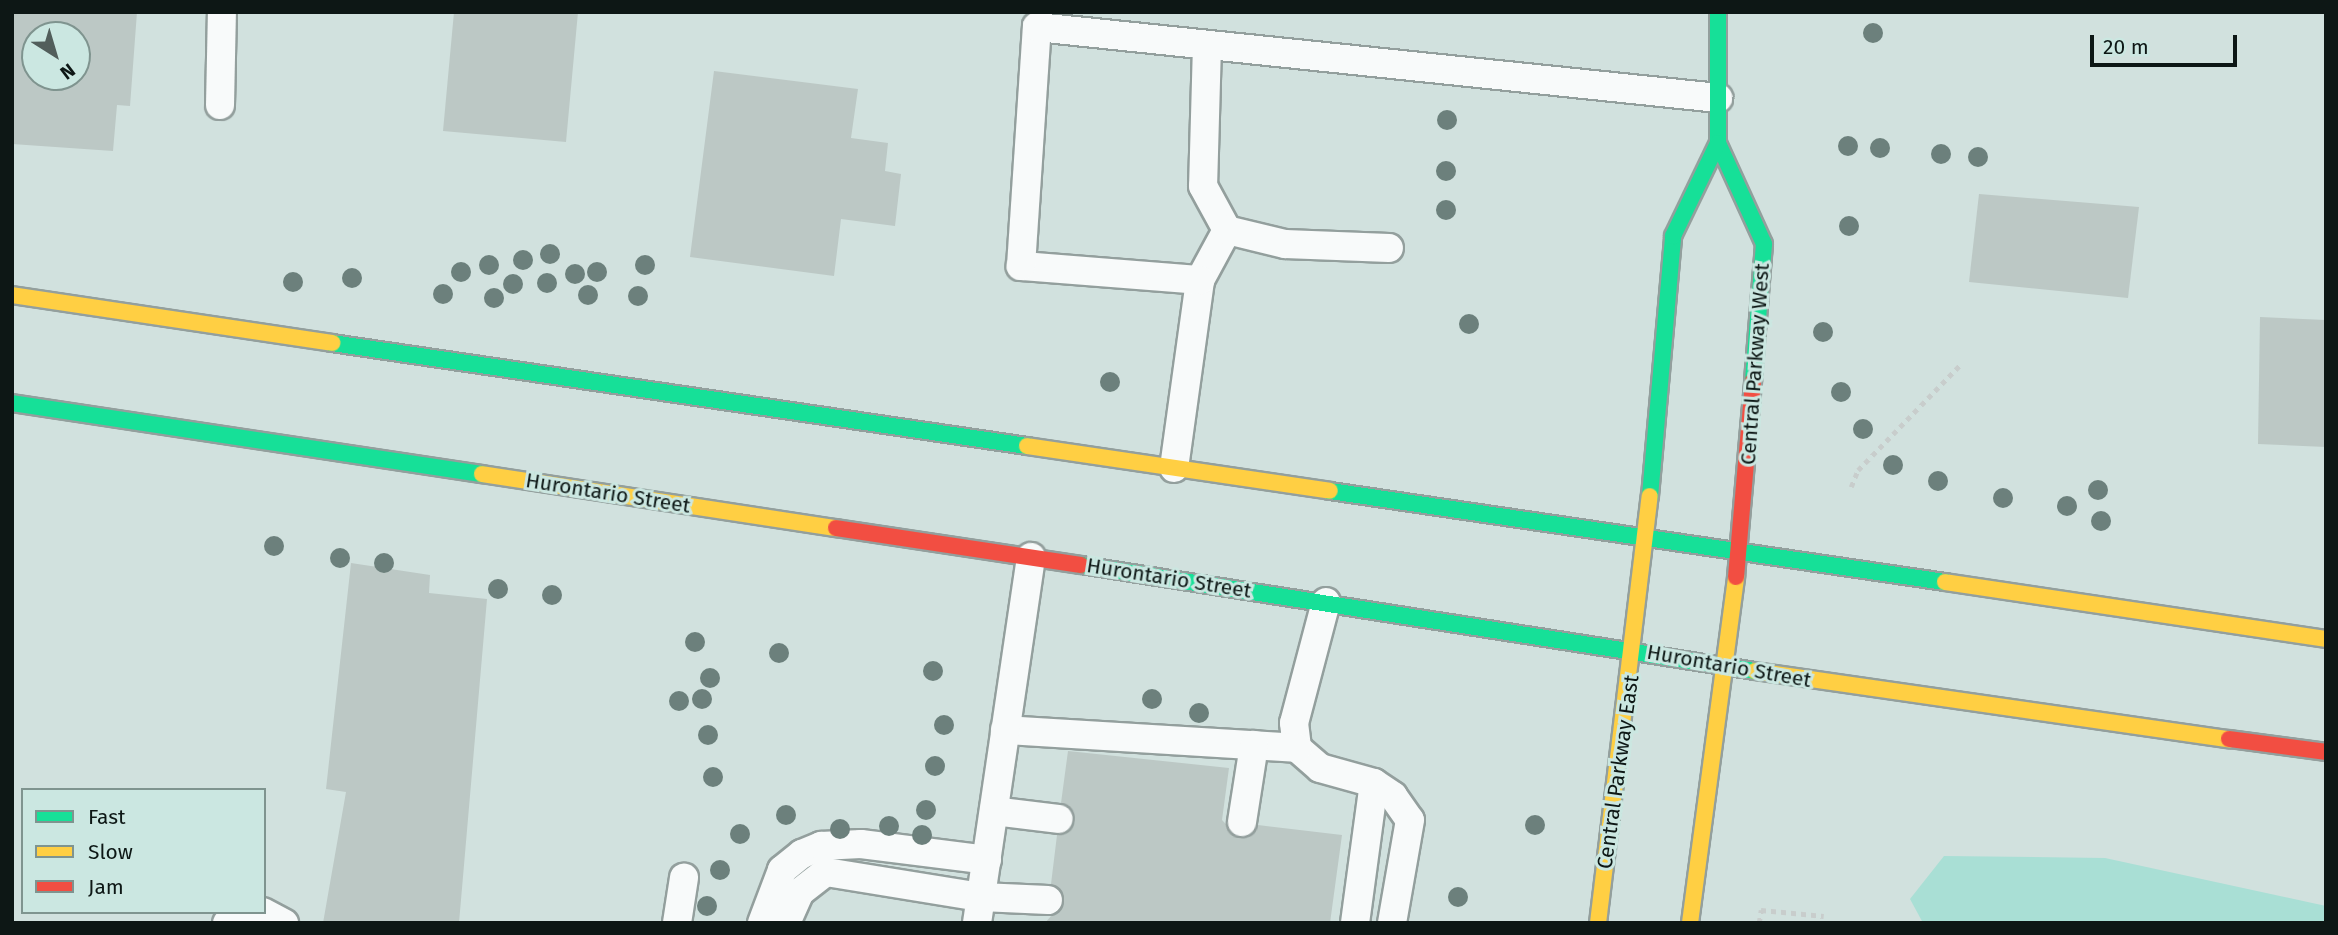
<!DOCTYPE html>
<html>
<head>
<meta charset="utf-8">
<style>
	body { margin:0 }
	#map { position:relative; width:2338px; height:935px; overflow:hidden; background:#d1e1de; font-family:"Fira Sans",sans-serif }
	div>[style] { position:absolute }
	.green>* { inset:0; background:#a9dfd5 }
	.building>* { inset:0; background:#bcc8c5 }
	.path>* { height:4.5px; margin-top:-2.25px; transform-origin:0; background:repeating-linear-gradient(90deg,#c8cdcc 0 5px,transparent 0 10px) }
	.roads { filter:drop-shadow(2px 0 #939f9d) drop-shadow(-2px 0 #939f9d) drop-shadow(0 2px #939f9d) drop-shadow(0 -2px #939f9d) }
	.lane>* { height:28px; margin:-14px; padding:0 14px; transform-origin:14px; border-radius:14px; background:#f8fafa }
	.fast>* { height:16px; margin:-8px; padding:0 8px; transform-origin:8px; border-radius:8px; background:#16e098 }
	.slow>* { height:16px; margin:-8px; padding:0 8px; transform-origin:8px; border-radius:8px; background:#ffcf43 }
	.jam>* { height:16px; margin:-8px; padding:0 8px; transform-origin:8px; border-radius:8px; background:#f24e42 }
	.trees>* { width:20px; height:20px; margin:-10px; border-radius:50%; background:#6c807c }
	span { translate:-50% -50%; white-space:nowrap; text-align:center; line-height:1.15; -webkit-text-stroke:6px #cbe7e1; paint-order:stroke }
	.street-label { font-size:21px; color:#0d1715 }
	.frame { position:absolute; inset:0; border:14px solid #0d1715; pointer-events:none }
	.legend { position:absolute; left:21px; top:788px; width:245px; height:126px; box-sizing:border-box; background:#cbe7e1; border:2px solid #7f948f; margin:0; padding:9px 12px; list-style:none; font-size:21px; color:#0d1715 }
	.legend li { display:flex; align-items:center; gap:14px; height:35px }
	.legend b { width:35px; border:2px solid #7f948f }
	.north { position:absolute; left:21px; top:21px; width:70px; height:70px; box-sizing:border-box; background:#cbe7e1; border:2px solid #7f948f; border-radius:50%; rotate:143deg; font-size:19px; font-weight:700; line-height:28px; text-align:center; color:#0d1715 }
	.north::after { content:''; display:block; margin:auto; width:24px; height:32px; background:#525e5b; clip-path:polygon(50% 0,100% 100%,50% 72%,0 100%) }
	.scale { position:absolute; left:2090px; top:35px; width:147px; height:32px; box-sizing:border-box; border:4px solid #0d1715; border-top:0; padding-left:9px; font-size:21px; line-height:24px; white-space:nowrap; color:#0d1715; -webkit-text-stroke:5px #cbe7e1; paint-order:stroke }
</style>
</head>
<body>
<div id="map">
	<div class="green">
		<i style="clip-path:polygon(1944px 856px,2105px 858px,2326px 906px,2326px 923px,1923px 923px,1910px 899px)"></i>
	</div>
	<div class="building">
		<i style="clip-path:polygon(evenodd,12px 12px,137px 12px,130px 106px,117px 105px,113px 151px,12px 144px,12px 12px,35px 35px,77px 35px,77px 77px,35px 77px,35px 35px)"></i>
		<i style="clip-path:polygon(454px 12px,578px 12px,566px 142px,443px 131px)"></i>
		<i style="clip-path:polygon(714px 71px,858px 89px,851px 138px,888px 143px,885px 171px,901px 174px,895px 226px,841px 219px,834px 276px,690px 257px)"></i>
		<i style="clip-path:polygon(1979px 194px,2139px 207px,2128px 298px,1969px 282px)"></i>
		<i style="clip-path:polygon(2260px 317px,2326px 320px,2326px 447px,2258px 444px)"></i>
		<i style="clip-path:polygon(351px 563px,430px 575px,429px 593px,487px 599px,459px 923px,323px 923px,346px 792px,326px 789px)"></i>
		<i style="clip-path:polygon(1068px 751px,1229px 768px,1222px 820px,1239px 838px,1249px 837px,1258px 825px,1342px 835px,1330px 923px,1045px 923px,1064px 901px,1062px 892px,1051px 884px,1057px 835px,1066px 834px,1075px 822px,1074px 812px,1061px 803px)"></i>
	</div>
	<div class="path">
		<i style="left:1851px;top:487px;width:18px;rotate:-68deg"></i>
		<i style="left:1858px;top:470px;width:149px;rotate:-45.8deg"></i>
		<i style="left:1759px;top:923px;width:13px;rotate:-81deg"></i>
		<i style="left:1761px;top:910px;width:63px;rotate:5.4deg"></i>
	</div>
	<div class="roads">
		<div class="lane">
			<i style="left:1207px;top:45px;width:141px;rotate:91.6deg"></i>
			<i style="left:1203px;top:186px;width:50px;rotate:61.4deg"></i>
			<i style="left:220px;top:105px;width:93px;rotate:-88.8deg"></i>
			<i style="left:1200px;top:280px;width:57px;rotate:-61.6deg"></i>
			<i style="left:1227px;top:230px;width:60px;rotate:13.6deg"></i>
			<i style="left:1285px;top:244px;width:104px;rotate:2.2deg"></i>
			<i style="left:1174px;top:468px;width:190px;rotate:-82.1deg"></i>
			<i style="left:1200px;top:280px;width:180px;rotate:-175.5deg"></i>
			<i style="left:1021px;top:266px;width:240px;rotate:-86.2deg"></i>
			<i style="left:1037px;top:27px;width:685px;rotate:5.95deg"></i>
			<i style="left:1326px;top:602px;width:125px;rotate:104.8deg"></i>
			<i style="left:1294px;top:723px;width:25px;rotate:83deg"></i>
			<i style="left:1297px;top:748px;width:30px;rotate:41deg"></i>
			<i style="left:1320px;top:768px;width:56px;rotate:15.5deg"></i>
			<i style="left:1374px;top:783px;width:23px;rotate:34deg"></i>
			<i style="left:1393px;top:796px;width:29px;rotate:55deg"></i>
			<i style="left:1410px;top:820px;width:105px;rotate:99.9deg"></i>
			<i style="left:1005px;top:730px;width:293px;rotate:3.5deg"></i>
			<i style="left:994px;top:811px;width:65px;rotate:7deg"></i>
			<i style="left:1242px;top:822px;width:78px;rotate:-81.1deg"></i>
			<i style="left:263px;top:912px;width:24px;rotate:28deg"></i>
			<i style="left:227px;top:923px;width:24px;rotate:-28deg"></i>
			<i style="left:677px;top:923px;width:46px;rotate:-81.2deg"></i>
			<i style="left:762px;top:923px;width:57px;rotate:-69.3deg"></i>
			<i style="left:782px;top:870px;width:26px;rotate:-39deg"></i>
			<i style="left:802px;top:854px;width:21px;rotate:-23deg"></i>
			<i style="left:821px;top:846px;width:40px;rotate:-2.9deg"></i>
			<i style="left:861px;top:844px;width:127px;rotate:7.2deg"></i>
			<i style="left:786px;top:923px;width:34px;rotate:-66deg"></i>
			<i style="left:800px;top:892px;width:33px;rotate:-38deg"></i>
			<i style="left:826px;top:872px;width:157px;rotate:9.2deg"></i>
			<i style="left:981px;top:897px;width:67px;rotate:2.6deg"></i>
			<i style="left:977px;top:923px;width:370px;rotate:-81.6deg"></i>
			<i style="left:1355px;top:923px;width:141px;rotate:-82.3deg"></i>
		</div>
		<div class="fast">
			<i style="left:1718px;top:12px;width:131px;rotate:90deg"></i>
			<i style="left:1718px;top:143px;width:111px;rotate:65.5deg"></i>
			<i style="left:1764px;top:244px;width:137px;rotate:94.6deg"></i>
			<i style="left:332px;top:343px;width:703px;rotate:8.43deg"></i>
			<i style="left:12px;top:403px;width:475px;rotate:8.6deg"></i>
			<i style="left:1330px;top:491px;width:622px;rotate:8.42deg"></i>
			<i style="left:1650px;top:496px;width:261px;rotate:-84.9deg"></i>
			<i style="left:1673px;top:236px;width:103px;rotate:-64.2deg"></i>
			<i style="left:1081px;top:565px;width:682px;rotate:8.94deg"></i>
		</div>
		<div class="slow">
			<i style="left:12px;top:295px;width:324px;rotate:8.5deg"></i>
			<i style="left:1027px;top:446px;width:306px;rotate:8.4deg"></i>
			<i style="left:482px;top:474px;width:358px;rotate:8.7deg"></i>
			<i style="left:1945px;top:582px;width:385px;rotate:8.5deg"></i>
			<i style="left:1755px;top:671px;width:479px;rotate:8.2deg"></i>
			<i style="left:1598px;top:923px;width:430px;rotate:-83.1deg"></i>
			<i style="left:1690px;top:923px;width:349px;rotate:-82.4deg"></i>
		</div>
		<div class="jam">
			<i style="left:836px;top:528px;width:248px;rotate:8.6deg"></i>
			<i style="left:1736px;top:577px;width:197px;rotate:-85deg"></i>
			<i style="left:2229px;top:739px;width:98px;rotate:7.6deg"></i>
		</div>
	</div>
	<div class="trees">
		<i style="left:1873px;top:33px"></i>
		<i style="left:1447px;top:120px"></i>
		<i style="left:1848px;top:146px"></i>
		<i style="left:1880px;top:148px"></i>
		<i style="left:1941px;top:154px"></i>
		<i style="left:1978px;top:157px"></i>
		<i style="left:1446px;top:171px"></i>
		<i style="left:1446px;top:210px"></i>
		<i style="left:1849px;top:226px"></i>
		<i style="left:550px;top:254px"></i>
		<i style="left:523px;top:260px"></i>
		<i style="left:489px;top:265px"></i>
		<i style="left:645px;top:265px"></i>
		<i style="left:461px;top:272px"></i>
		<i style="left:597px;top:272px"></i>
		<i style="left:575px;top:274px"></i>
		<i style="left:352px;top:278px"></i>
		<i style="left:293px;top:282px"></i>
		<i style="left:547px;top:283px"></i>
		<i style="left:513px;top:284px"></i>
		<i style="left:443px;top:294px"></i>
		<i style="left:588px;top:295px"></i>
		<i style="left:638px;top:296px"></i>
		<i style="left:494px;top:298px"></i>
		<i style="left:1469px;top:324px"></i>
		<i style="left:1823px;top:332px"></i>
		<i style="left:1110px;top:382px"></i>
		<i style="left:1841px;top:392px"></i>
		<i style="left:1863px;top:429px"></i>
		<i style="left:1893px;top:465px"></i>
		<i style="left:1938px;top:481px"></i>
		<i style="left:2098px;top:490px"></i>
		<i style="left:2003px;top:498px"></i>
		<i style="left:2067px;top:506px"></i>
		<i style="left:2101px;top:521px"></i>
		<i style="left:274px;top:546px"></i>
		<i style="left:340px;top:558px"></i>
		<i style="left:384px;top:563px"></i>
		<i style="left:498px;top:589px"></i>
		<i style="left:552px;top:595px"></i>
		<i style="left:695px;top:642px"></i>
		<i style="left:779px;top:653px"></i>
		<i style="left:933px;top:671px"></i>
		<i style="left:710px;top:678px"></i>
		<i style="left:702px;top:699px"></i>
		<i style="left:1152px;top:699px"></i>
		<i style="left:679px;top:701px"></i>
		<i style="left:1199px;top:713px"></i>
		<i style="left:944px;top:725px"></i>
		<i style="left:708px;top:735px"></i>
		<i style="left:935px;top:766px"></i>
		<i style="left:713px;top:777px"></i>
		<i style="left:926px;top:810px"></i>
		<i style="left:786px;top:815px"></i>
		<i style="left:1535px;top:825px"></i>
		<i style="left:889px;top:826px"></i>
		<i style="left:840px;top:829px"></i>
		<i style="left:740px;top:834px"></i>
		<i style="left:922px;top:835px"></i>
		<i style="left:720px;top:870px"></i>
		<i style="left:1458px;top:897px"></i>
		<i style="left:707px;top:906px"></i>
	</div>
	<div class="street-label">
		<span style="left:1755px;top:364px;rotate:-86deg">Central Parkway West</span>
		<span style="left:608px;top:493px;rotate:9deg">Hurontario Street</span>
		<span style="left:1169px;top:578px;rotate:9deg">Hurontario Street</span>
		<span style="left:1729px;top:666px;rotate:10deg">Hurontario Street</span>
		<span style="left:1618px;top:772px;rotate:-82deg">Central Parkway East</span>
	</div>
	<div class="frame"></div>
	<ul class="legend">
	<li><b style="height:9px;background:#16e098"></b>Fast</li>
	<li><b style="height:9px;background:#ffcf43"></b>Slow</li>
	<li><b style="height:9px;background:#f24e42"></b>Jam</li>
	</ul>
	<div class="north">N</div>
	<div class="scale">20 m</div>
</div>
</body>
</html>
